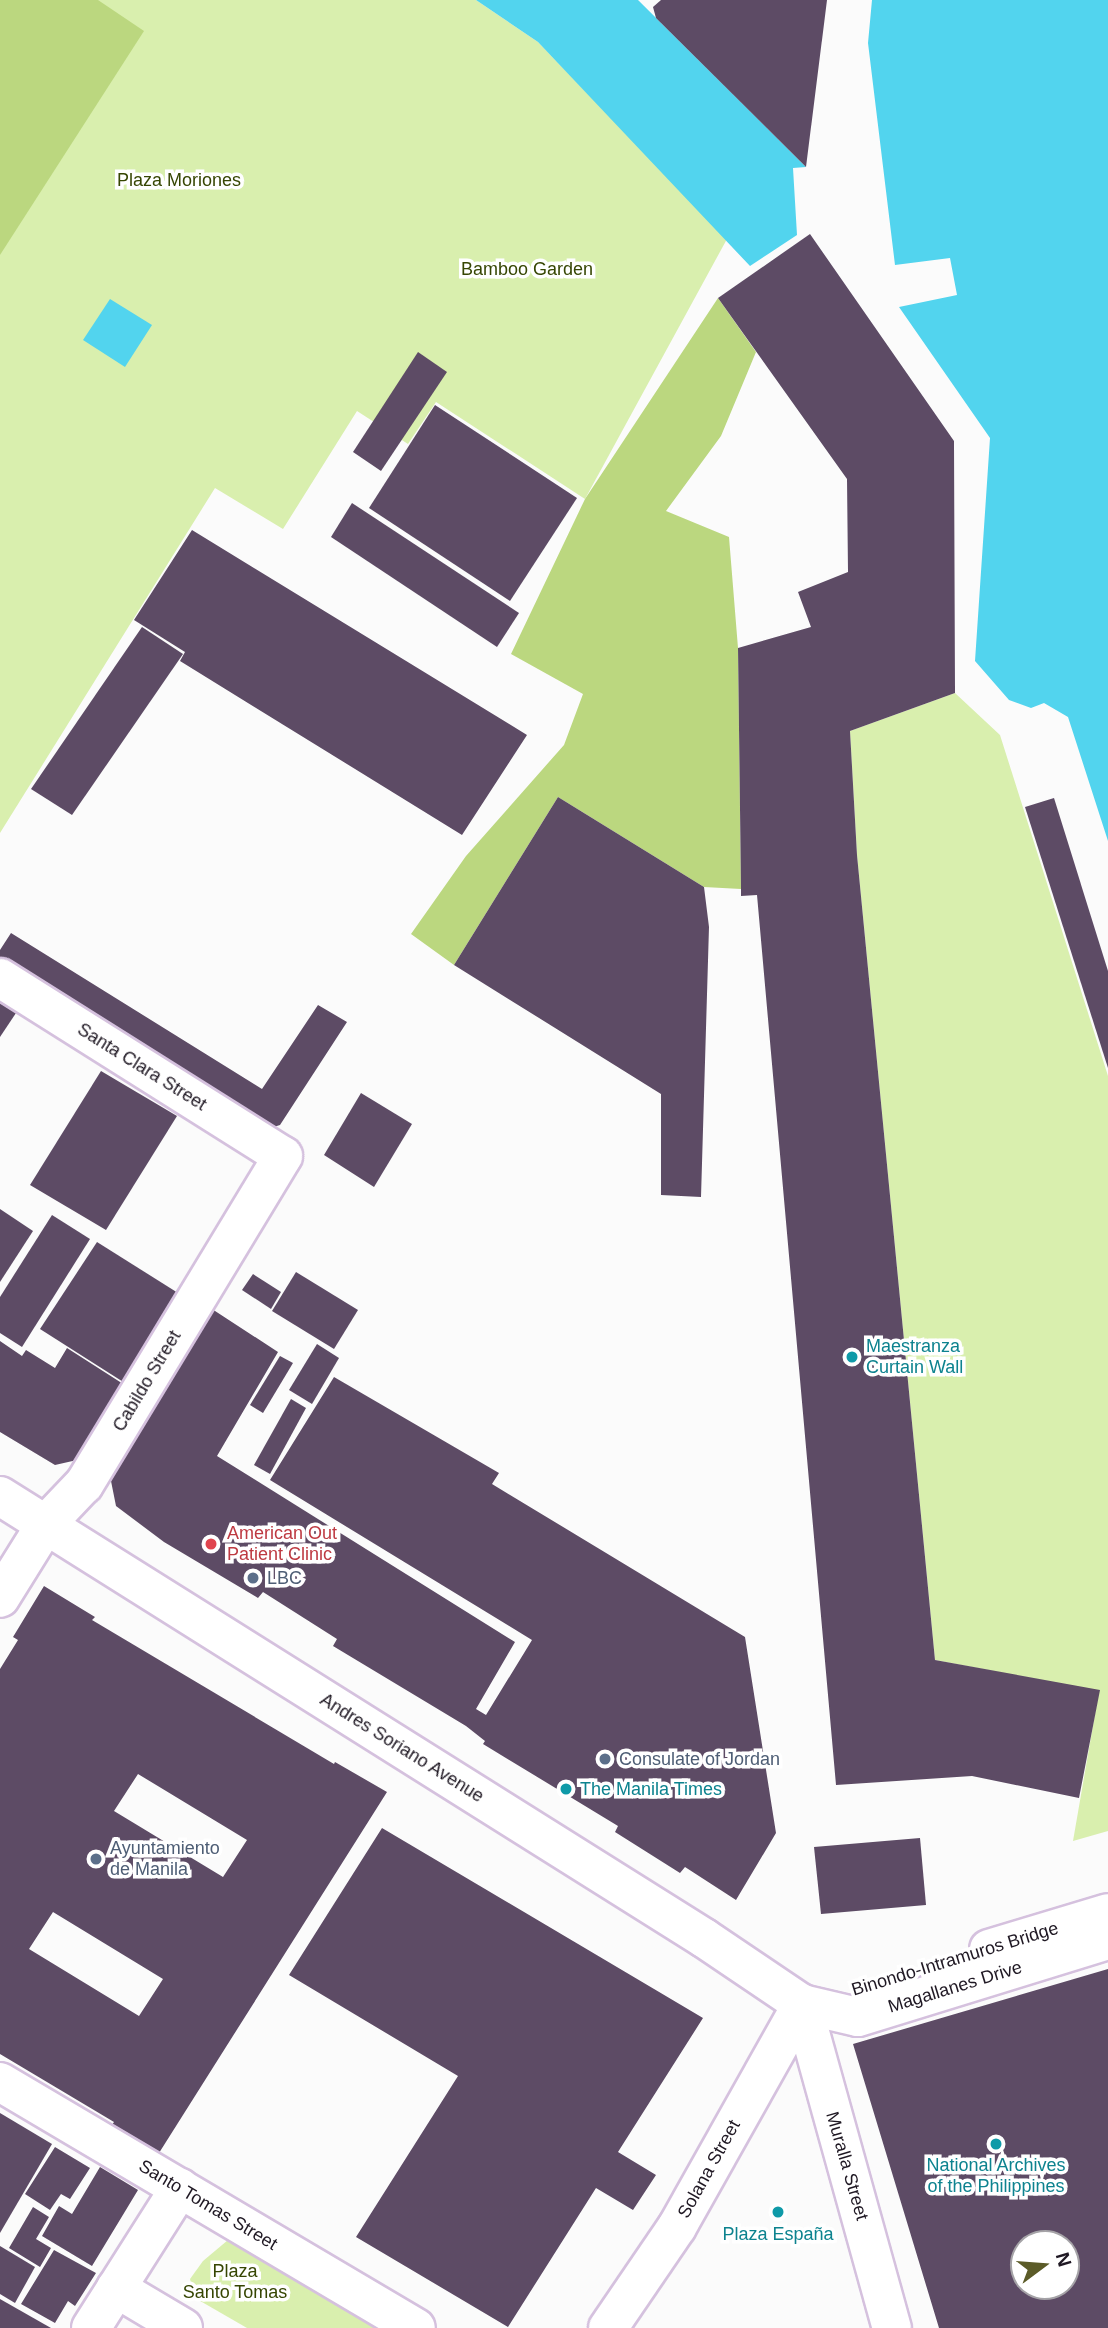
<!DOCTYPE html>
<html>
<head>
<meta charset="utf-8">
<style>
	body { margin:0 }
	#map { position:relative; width:1108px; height:2328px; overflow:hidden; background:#fbfbfb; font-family:Arial,sans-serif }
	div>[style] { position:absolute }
	.green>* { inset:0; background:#d9efae }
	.forest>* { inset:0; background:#bbd77f }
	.water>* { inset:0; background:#52d4ee }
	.building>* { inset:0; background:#5d4b65 }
	.roads { filter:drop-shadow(2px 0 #d5c1de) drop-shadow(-2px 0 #d5c1de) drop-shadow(0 2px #d5c1de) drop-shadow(0 -2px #d5c1de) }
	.minor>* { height:38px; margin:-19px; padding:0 19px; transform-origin:19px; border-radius:19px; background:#fff }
	.dots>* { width:19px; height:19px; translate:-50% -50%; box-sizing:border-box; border:4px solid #fff; border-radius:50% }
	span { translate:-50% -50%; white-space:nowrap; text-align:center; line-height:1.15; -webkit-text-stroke:7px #fff; paint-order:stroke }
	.park-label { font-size:18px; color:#364603 }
	.street-label { font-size:18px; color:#1f1823 }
	.culture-label { font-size:18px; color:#0d838f }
	.left { translate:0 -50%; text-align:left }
	.health-label { font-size:18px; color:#be3a42 }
	.service-label { font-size:18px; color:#4e5e75 }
	.north { position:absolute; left:1010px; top:2230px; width:70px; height:70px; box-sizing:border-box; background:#fff; border:2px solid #a5a3a7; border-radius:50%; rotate:74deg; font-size:19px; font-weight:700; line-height:28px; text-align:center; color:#1f1823 }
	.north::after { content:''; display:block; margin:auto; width:24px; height:32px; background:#5b5b28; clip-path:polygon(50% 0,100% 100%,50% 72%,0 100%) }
</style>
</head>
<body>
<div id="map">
	<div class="green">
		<i style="clip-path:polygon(0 0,476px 0,538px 42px,727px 239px,585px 499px,436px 402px,408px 444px,357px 411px,283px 529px,215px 488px,0 833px)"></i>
		<i style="clip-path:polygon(955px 693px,1000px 735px,1108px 1076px,1108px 1831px,1073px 1841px,1099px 1691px,935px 1660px,857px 855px,850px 731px)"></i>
		<i style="clip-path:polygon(228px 2240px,376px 2328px,247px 2328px,195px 2298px,190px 2279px,203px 2261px)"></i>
	</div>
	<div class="forest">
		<i style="clip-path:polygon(0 0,98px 0,144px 31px,0 255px)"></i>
		<i style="clip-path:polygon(718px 298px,756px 352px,721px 436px,666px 511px,729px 537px,738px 648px,741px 889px,704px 887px,558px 797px,454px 965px,411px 934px,466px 856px,564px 745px,583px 694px,511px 654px,585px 499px)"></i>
	</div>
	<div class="water">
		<i style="clip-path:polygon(476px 0,638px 0,806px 167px,793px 168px,797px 235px,750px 266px,538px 42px)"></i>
		<i style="clip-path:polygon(872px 0,1108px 0,1108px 841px,1068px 717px,1044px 703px,1031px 708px,1009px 700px,975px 661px,990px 438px,899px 307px,957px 295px,950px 258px,895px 265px,868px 43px)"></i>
		<i style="clip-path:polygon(110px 299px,152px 325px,125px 367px,83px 340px)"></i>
	</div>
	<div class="building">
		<i style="clip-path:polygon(661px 0,827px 0,806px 167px,656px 18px,653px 7px)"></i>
		<i style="clip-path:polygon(810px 234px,954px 441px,955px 693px,850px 731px,857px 855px,935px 1660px,1100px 1690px,1079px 1798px,972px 1776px,836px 1785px,757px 895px,741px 896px,741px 889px,738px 648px,811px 627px,798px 592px,848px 572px,847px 479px,718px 298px)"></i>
		<i style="clip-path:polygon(418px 352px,447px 372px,381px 471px,353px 452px)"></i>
		<i style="clip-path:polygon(435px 405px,577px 498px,510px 601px,369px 508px)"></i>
		<i style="clip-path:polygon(352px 503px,519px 613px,497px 647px,331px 537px)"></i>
		<i style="clip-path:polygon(192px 530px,527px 735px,462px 835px,180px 661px,185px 652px,134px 620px)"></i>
		<i style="clip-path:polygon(142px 627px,183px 654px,72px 815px,31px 789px)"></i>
		<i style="clip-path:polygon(558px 797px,704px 887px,709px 927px,701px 1197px,661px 1195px,661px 1094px,454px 965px)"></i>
		<i style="clip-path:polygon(1054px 798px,1108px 971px,1108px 1068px,1025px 807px)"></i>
		<i style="clip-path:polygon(11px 933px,262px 1089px,318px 1005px,347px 1022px,280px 1125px,261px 1131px,0 968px,0 950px)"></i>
		<i style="clip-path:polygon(0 1003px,16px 1013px,0 1037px)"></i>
		<i style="clip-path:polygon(101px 1071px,177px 1116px,106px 1230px,30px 1185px)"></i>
		<i style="clip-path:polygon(361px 1093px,412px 1124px,374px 1187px,324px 1155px)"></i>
		<i style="clip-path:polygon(0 1209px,33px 1231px,0 1282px)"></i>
		<i style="clip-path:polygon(52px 1215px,90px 1239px,22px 1347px,0 1333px,0 1297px)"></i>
		<i style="clip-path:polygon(97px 1242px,186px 1298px,128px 1385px,40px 1329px)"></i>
		<i style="clip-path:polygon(296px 1272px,358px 1310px,334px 1349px,272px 1311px)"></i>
		<i style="clip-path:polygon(253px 1274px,281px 1292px,271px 1309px,242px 1290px)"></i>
		<i style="clip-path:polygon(212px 1309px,278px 1352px,217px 1456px,515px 1642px,476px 1709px,486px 1715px,532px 1640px,270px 1480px,334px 1377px,499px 1473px,492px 1484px,745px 1637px,776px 1833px,736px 1900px,685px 1867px,680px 1873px,615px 1832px,618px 1826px,483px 1744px,485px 1741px,466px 1726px,333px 1646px,337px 1639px,263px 1592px,258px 1598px,164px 1542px,116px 1506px,111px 1481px,118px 1462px)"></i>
		<i style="clip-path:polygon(0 1341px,22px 1356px,26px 1350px,55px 1368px,67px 1348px,131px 1389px,77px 1460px,55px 1465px,0 1432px)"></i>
		<i style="clip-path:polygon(317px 1344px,339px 1358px,312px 1404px,289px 1390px)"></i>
		<i style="clip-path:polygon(280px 1356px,293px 1363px,263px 1413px,250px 1405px)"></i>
		<i style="clip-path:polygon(291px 1399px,306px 1408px,270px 1474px,254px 1465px)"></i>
		<i style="clip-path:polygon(evenodd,44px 1586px,95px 1617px,92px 1620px,334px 1764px,335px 1762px,387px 1792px,159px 2153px,112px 2125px,114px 2122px,0 2054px,0 1669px,18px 1640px,13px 1637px,44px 1586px,138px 1774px,247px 1840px,223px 1877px,114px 1811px,138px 1774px,44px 1586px,53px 1912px,163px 1979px,139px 2016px,29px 1949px,53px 1912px)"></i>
		<i style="clip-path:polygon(382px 1828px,703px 2018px,618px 2152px,656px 2175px,633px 2210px,596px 2188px,508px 2327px,356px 2237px,458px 2076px,289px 1975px)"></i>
		<i style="clip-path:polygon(920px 1838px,926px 1905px,821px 1914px,814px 1847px)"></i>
		<i style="clip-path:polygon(evenodd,1108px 1969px,1108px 2328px,939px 2328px,853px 2044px,1108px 1969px,1024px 2244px,1066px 2244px,1066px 2286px,1024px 2286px,1024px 2244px)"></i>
		<i style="clip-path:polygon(0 2113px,52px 2144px,0 2233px)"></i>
		<i style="clip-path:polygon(55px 2147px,90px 2168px,70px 2199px,61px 2194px,50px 2210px,25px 2194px)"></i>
		<i style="clip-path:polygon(100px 2167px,138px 2190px,92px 2266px,42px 2236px,59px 2206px,72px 2214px)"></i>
		<i style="clip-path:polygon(33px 2207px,49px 2217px,36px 2239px,51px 2248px,40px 2267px,9px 2248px)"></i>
		<i style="clip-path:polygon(0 2246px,35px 2267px,15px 2303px,0 2294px)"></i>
		<i style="clip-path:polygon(54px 2250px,96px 2273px,75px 2306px,68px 2301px,55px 2323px,21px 2304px)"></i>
		<i style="clip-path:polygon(0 2299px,51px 2328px,0 2328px)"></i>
	</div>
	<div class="roads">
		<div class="minor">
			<i style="left:0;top:978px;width:334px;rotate:32.2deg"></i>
			<i style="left:283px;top:1156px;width:384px;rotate:121.2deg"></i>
			<i style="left:84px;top:1484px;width:55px;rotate:133.5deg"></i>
			<i style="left:46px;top:1524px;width:87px;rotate:121.9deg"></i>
			<i style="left:0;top:1496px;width:831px;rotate:32.12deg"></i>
			<i style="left:704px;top:1938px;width:118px;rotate:34deg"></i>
			<i style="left:802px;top:2004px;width:57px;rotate:13.1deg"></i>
			<i style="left:858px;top:2017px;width:262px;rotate:-17.1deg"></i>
			<i style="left:989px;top:1949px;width:124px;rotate:-16.8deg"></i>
			<i style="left:802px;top:2004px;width:336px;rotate:74.5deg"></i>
			<i style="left:0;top:2082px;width:483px;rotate:30.6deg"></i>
			<i style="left:116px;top:2288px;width:78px;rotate:30.8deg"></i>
			<i style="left:91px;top:2328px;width:166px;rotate:-57.6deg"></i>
			<i style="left:608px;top:2328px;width:122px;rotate:-55.7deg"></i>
			<i style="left:677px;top:2227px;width:256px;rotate:-60.7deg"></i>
		</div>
	</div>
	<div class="dots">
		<i style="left:852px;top:1357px;background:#0f9aa8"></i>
		<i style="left:211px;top:1544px;background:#e0444e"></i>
		<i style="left:253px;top:1578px;background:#5c6f8a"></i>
		<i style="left:605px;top:1759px;background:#5c6f8a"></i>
		<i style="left:566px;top:1789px;background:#0f9aa8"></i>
		<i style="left:96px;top:1859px;background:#5c6f8a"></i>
		<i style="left:996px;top:2144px;background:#0f9aa8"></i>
		<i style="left:778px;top:2212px;background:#0f9aa8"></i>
	</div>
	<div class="park-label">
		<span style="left:179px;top:180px">Plaza Moriones</span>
		<span style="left:527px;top:269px">Bamboo Garden</span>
		<span style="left:235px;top:2282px">Plaza<br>Santo Tomas</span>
	</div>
	<div class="street-label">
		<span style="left:142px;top:1067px;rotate:32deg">Santa Clara Street</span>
		<span style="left:147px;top:1381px;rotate:-59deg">Cabildo Street</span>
		<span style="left:402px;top:1748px;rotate:32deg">Andres Soriano Avenue</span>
		<span style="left:955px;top:1959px;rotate:-17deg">Binondo-Intramuros Bridge</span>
		<span style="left:955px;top:1987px;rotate:-17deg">Magallanes Drive</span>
		<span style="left:847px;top:2166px;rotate:74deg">Muralla Street</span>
		<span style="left:709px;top:2169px;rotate:-61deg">Solana Street</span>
		<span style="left:208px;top:2205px;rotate:31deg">Santo Tomas Street</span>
	</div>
	<div class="culture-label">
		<span class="left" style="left:866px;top:1357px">Maestranza<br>Curtain Wall</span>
		<span class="left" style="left:580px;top:1789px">The Manila Times</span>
		<span style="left:996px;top:2176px">National Archives<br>of the Philippines</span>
		<span style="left:778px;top:2234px">Plaza España</span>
	</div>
	<div class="health-label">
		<span class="left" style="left:227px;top:1544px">American Out<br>Patient Clinic</span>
	</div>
	<div class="service-label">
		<span class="left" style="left:267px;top:1578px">LBC</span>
		<span class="left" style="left:619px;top:1759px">Consulate of Jordan</span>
		<span class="left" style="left:110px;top:1859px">Ayuntamiento<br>de Manila</span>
	</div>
	<div class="north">N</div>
</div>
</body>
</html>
